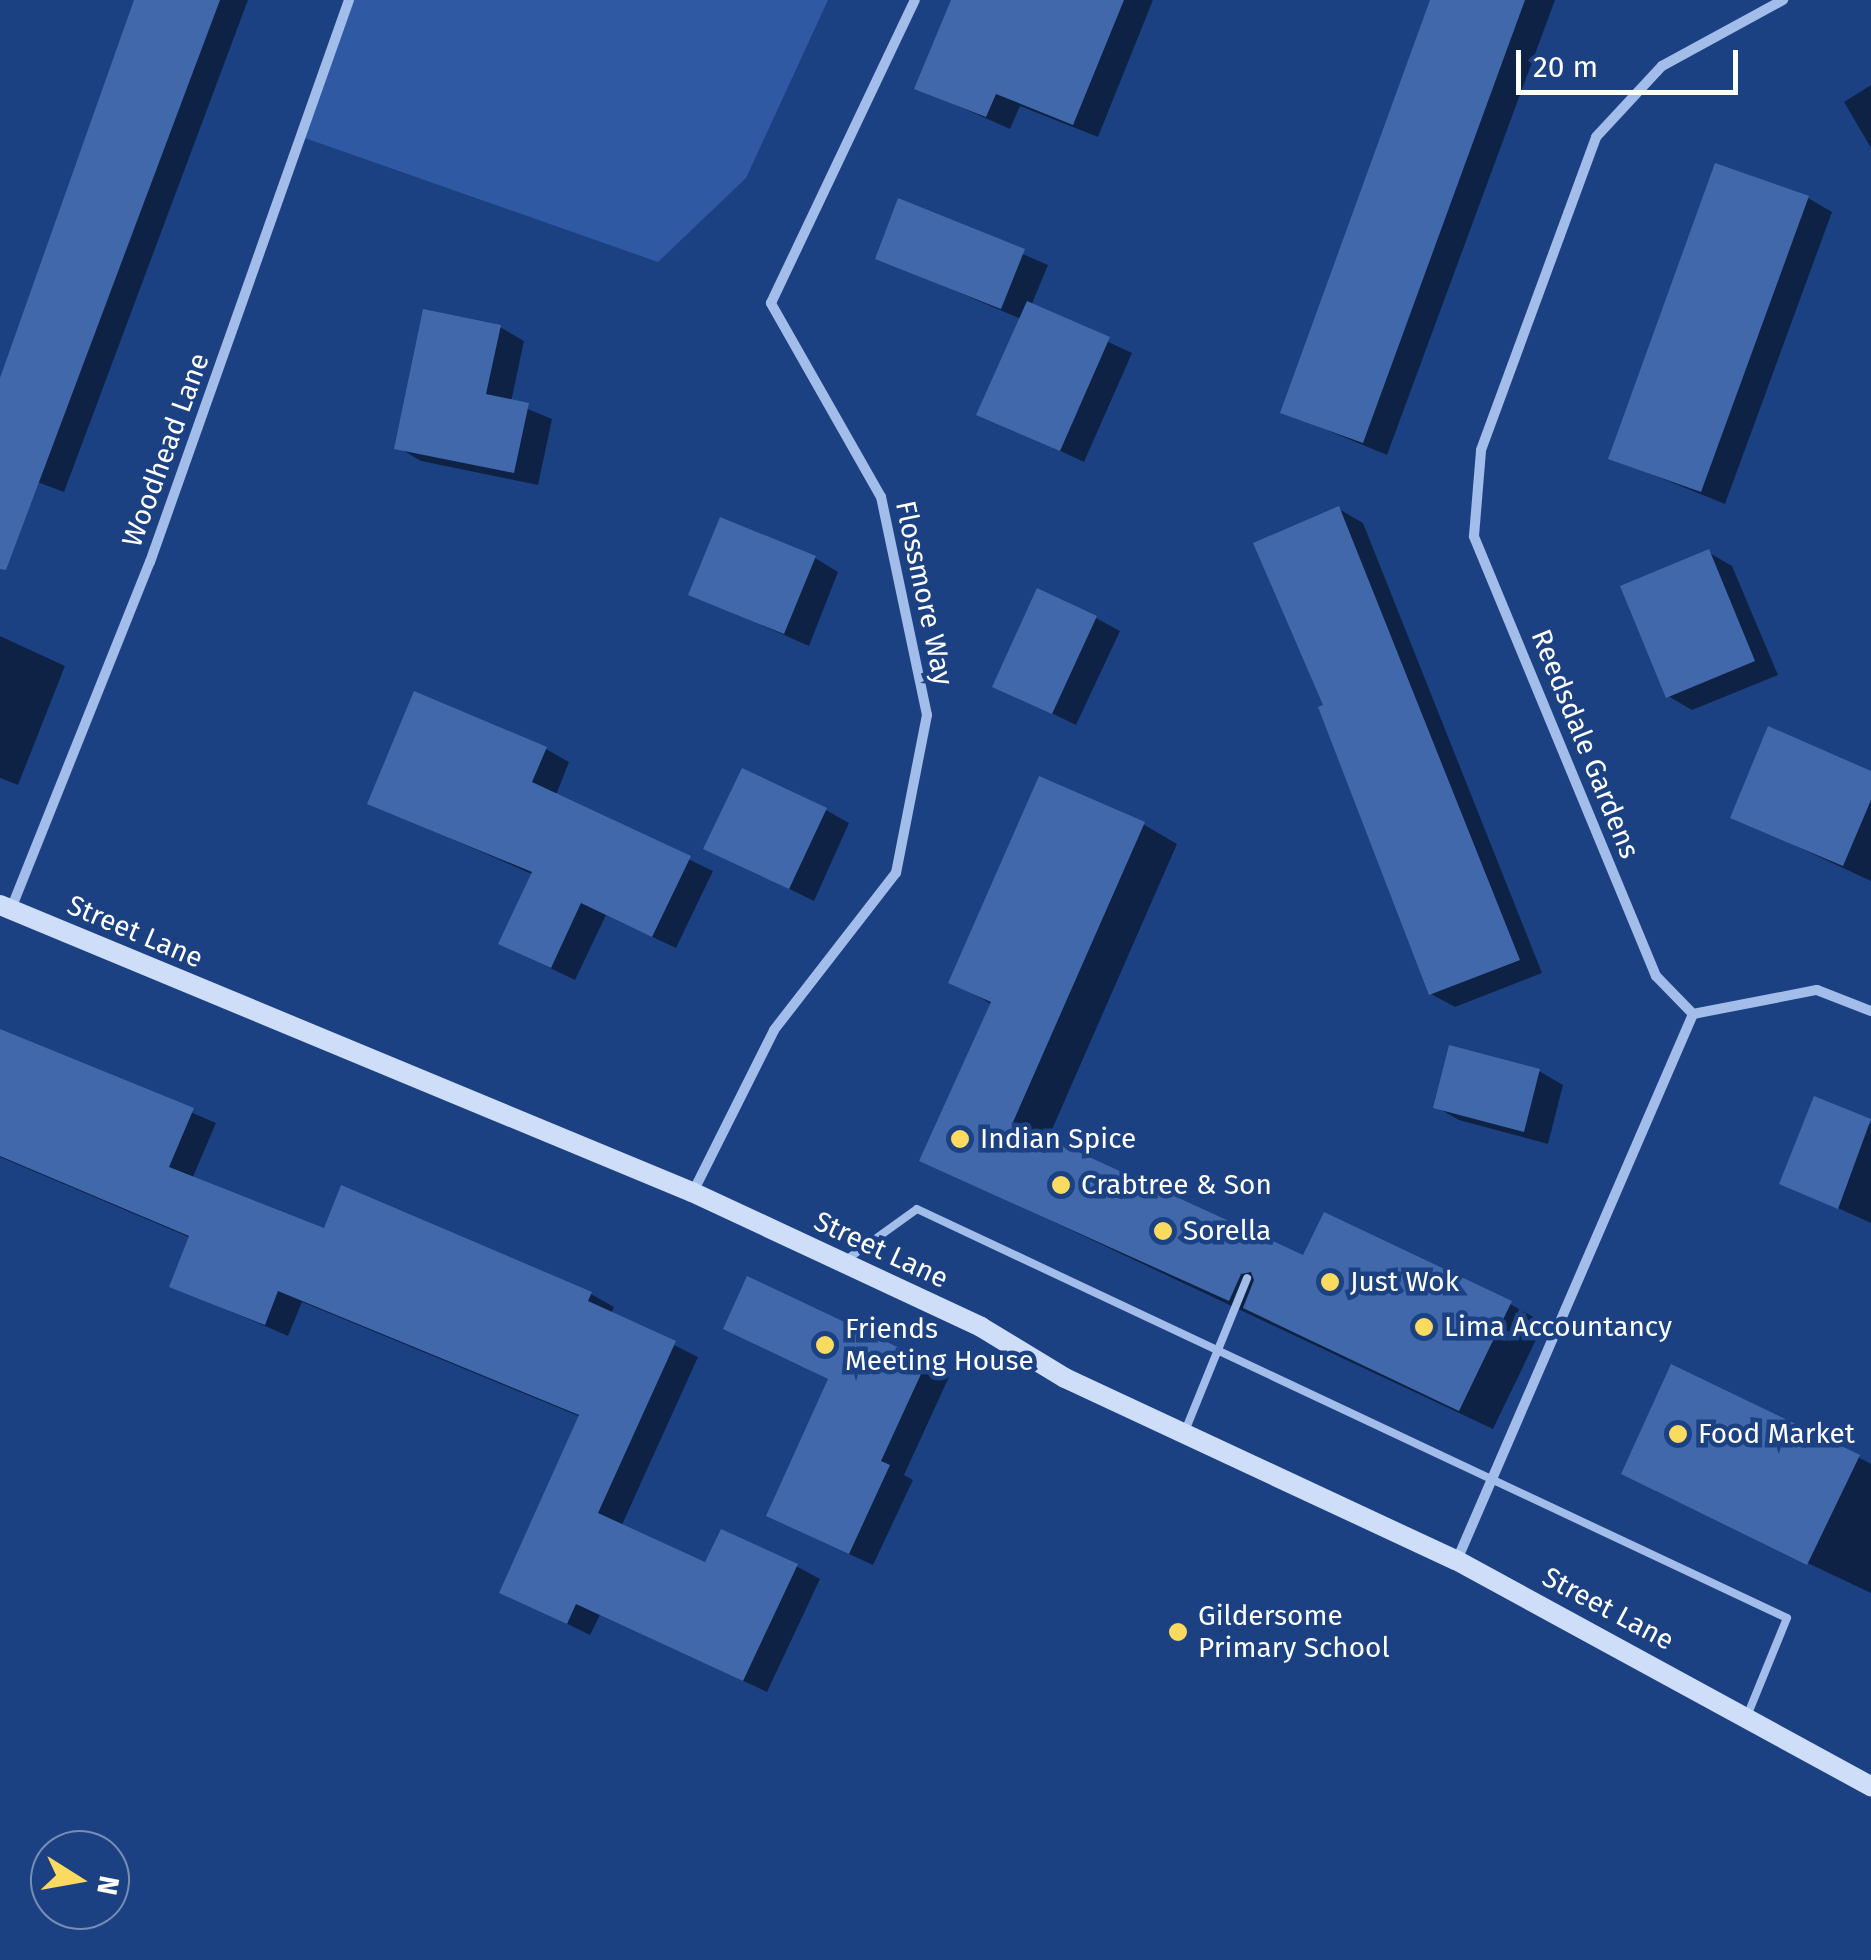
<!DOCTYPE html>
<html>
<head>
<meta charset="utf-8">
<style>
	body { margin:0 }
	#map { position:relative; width:1871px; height:1960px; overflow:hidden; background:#1c4183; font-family:"Fira Sans",sans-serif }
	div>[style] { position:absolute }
	.green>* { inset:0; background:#2f59a2 }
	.shadow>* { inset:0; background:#0007 }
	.building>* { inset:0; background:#4068aa }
	.lane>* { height:8px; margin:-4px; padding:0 4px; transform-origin:4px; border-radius:4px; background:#a2bdea }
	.street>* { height:10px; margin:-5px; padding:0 5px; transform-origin:5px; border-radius:5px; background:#a2bdea }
	.secondary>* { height:20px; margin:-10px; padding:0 10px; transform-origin:10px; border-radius:10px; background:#ceddf8 }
	.dots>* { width:28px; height:28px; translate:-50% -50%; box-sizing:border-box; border:5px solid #1c4183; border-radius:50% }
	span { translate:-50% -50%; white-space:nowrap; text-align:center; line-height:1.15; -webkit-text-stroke:9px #1c4183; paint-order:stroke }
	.street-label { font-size:28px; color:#fff }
	.poi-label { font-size:28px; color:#fff }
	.left { translate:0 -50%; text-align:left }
	.north { position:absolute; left:30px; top:1830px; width:100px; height:100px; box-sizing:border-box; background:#1c4183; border:2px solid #778db5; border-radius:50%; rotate:101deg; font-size:28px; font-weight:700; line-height:40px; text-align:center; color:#fff }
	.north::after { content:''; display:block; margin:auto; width:35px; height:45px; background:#fbda60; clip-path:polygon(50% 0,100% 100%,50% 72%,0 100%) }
	.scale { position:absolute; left:1516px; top:50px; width:222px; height:45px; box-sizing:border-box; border:5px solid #fff; border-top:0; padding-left:12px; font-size:30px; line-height:35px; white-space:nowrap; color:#fff; -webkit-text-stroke:8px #1c4183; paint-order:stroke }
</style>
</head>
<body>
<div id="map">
	<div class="green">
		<i style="clip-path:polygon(349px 0,828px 0,746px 178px,658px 262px,302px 137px)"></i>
	</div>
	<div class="shadow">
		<i style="clip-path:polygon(139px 0,248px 0,64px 492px,0 468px,0 388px)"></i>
		<i style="clip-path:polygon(1035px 0,1153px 0,1098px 137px,1020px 106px,1010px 129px,917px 88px)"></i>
		<i style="clip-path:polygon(1433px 0,1555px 0,1387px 455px,1283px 412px)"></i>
		<i style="clip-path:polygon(1871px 85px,1871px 148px,1844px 102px)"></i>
		<i style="clip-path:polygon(1808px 198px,1832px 212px,1725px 504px,1611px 458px)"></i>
		<i style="clip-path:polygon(900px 201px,1048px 265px,1031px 306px,1132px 353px,1084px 462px,980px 414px,1021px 319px,878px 258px)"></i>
		<i style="clip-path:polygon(500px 327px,524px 341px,511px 402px,552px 419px,538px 485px,421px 461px,397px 447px)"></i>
		<i style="clip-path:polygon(1339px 509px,1363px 523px,1542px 973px,1455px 1007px,1431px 994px,1327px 706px)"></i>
		<i style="clip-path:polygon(1708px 552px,1732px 566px,1778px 675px,1692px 710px,1668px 696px)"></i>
		<i style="clip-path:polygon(815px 558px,838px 572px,809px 646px,691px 594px)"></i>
		<i style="clip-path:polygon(1096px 618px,1120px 631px,1076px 725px,995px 686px)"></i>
		<i style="clip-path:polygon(0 636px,65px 666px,18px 785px,0 778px)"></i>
		<i style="clip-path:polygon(546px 749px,569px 762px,556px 795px,713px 871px,676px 948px,606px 915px,575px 980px,525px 956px,534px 875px,370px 803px)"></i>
		<i style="clip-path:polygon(1871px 775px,1871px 881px,1733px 817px)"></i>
		<i style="clip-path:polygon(826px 810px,849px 823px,814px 901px,706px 848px)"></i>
		<i style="clip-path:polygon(1143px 824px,1177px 844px,1047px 1141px,1305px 1258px,1510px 1304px,1544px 1323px,1493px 1429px,922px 1160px,993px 1005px,952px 982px)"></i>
		<i style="clip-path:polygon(0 1030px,216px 1123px,192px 1179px,326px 1231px,591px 1294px,614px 1307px,611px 1314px,698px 1357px,621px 1527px,706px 1565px,796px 1566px,820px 1579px,767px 1692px,600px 1615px,590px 1635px,502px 1592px,581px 1417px,302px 1302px,288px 1336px,172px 1286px,191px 1238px,0 1157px)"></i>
		<i style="clip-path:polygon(1539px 1071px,1563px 1085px,1548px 1144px,1459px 1120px,1436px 1107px)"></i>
		<i style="clip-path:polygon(1815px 1100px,1871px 1124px,1871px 1223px,1782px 1183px)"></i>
		<i style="clip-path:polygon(726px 1328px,926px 1364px,949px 1377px,904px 1475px,913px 1480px,873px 1565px,793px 1528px,830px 1380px)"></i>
		<i style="clip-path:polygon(1858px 1457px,1871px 1464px,1871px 1593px,1655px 1491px)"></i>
	</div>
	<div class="building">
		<i style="clip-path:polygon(134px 0,220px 0,6px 570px,0 569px,0 378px)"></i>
		<i style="clip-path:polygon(951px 0,1124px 0,1073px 125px,996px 94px,986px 117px,914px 89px)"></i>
		<i style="clip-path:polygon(1430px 0,1525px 0,1363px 443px,1280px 413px)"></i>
		<i style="clip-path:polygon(1715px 163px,1809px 196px,1701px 492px,1608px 459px)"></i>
		<i style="clip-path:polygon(898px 198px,1025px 249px,1001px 309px,875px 259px)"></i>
		<i style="clip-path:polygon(1027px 301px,1110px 337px,1060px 451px,976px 415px)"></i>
		<i style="clip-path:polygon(423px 309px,501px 325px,486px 394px,529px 403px,514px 473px,394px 449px)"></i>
		<i style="clip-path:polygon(1339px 506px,1520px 960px,1429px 995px,1318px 707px,1323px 705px,1253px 543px)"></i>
		<i style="clip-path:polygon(720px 517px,816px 556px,784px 634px,688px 595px)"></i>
		<i style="clip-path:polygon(1709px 549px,1755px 661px,1666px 698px,1620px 586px)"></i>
		<i style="clip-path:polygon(1037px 588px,1097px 616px,1052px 714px,992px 687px)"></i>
		<i style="clip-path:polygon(414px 691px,547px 747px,532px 782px,691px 856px,652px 937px,581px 903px,551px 968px,498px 944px,532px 872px,367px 804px)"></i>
		<i style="clip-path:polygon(1768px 726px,1871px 771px,1871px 800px,1843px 866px,1730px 818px)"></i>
		<i style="clip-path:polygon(742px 768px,827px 808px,789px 889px,703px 849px)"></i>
		<i style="clip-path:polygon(1039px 776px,1145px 822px,1013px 1122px,1303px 1255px,1324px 1212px,1512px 1301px,1459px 1411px,1243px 1308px,1254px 1280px,1251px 1272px,1241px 1274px,1229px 1301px,919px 1161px,991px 1002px,948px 983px)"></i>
		<i style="clip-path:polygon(0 1029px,194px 1108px,169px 1167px,324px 1228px,341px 1185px,592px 1292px,588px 1301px,676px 1341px,598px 1513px,705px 1562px,721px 1529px,798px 1564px,743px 1681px,576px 1604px,567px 1624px,499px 1593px,579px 1415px,278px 1291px,265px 1325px,169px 1287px,189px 1236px,0 1156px)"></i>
		<i style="clip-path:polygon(1449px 1045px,1540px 1069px,1524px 1132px,1433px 1108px)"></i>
		<i style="clip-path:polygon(1814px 1096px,1871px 1119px,1838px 1209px,1779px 1184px)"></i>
		<i style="clip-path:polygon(747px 1276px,927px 1361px,881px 1461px,890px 1465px,849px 1554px,766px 1516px,828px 1379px,723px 1329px)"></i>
		<i style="clip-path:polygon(1671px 1364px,1860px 1455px,1807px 1565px,1621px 1474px)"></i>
	</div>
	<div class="lane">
		<i style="left:846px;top:1260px;width:87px;rotate:-35.7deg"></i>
		<i style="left:917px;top:1209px;width:961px;rotate:25.18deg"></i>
		<i style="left:1787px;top:1618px;width:106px;rotate:112.2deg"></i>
		<i style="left:1185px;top:1431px;width:165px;rotate:-67.9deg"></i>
	</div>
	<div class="street">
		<i style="left:11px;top:909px;width:374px;rotate:-68.2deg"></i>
		<i style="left:150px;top:562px;width:596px;rotate:-70.5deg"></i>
		<i style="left:1693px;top:1014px;width:126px;rotate:-11deg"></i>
		<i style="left:1817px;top:990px;width:58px;rotate:21.3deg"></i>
		<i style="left:693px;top:1192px;width:181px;rotate:-63.4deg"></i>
		<i style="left:774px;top:1030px;width:199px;rotate:-52.2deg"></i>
		<i style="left:896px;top:873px;width:161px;rotate:-78.9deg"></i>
		<i style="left:927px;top:715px;width:223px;rotate:-101.9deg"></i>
		<i style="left:881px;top:497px;width:223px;rotate:-119.6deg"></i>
		<i style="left:771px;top:303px;width:335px;rotate:-64.6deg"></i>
		<i style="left:1457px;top:1560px;width:595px;rotate:-66.62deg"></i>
		<i style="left:1693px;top:1014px;width:53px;rotate:-134.2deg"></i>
		<i style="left:1656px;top:976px;width:476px;rotate:-112.5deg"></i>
		<i style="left:1474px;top:536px;width:86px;rotate:-85.3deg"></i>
		<i style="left:1481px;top:450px;width:333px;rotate:-69.8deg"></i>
		<i style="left:1596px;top:137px;width:97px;rotate:-47.1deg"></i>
		<i style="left:1662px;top:66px;width:138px;rotate:-28.6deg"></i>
	</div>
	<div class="secondary">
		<i style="left:0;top:905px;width:749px;rotate:22.53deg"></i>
		<i style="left:692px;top:1192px;width:319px;rotate:25deg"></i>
		<i style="left:981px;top:1327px;width:98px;rotate:31.3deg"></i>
		<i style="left:1065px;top:1378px;width:431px;rotate:25deg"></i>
		<i style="left:1456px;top:1560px;width:473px;rotate:28.6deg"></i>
	</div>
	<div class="dots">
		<i style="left:960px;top:1139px;background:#fbda60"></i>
		<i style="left:1061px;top:1185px;background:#fbda60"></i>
		<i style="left:1163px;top:1231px;background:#fbda60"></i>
		<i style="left:1330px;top:1282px;background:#fbda60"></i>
		<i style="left:1424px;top:1327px;background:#fbda60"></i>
		<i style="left:825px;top:1345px;background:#fbda60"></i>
		<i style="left:1678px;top:1434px;background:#fbda60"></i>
		<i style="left:1178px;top:1632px;background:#fbda60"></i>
	</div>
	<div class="street-label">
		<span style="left:166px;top:450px;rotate:-70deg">Woodhead Lane</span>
		<span style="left:924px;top:593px;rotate:78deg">Flossmore Way</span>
		<span style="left:1585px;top:744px;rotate:68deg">Reedsdale Gardens</span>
		<span style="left:135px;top:932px;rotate:23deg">Street Lane</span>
		<span style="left:881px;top:1250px;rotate:25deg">Street Lane</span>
		<span style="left:1608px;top:1609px;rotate:28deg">Street Lane</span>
	</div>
	<div class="poi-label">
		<span class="left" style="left:980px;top:1139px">Indian Spice</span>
		<span class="left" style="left:1081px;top:1185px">Crabtree &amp; Son</span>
		<span class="left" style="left:1183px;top:1231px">Sorella</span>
		<span class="left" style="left:1350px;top:1282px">Just Wok</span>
		<span class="left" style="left:1444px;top:1327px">Lima Accountancy</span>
		<span class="left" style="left:845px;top:1345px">Friends<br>Meeting House</span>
		<span class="left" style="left:1698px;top:1434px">Food Market</span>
		<span class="left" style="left:1198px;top:1632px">Gildersome<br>Primary School</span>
	</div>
	<div class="north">N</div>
	<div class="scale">20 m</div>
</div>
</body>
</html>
